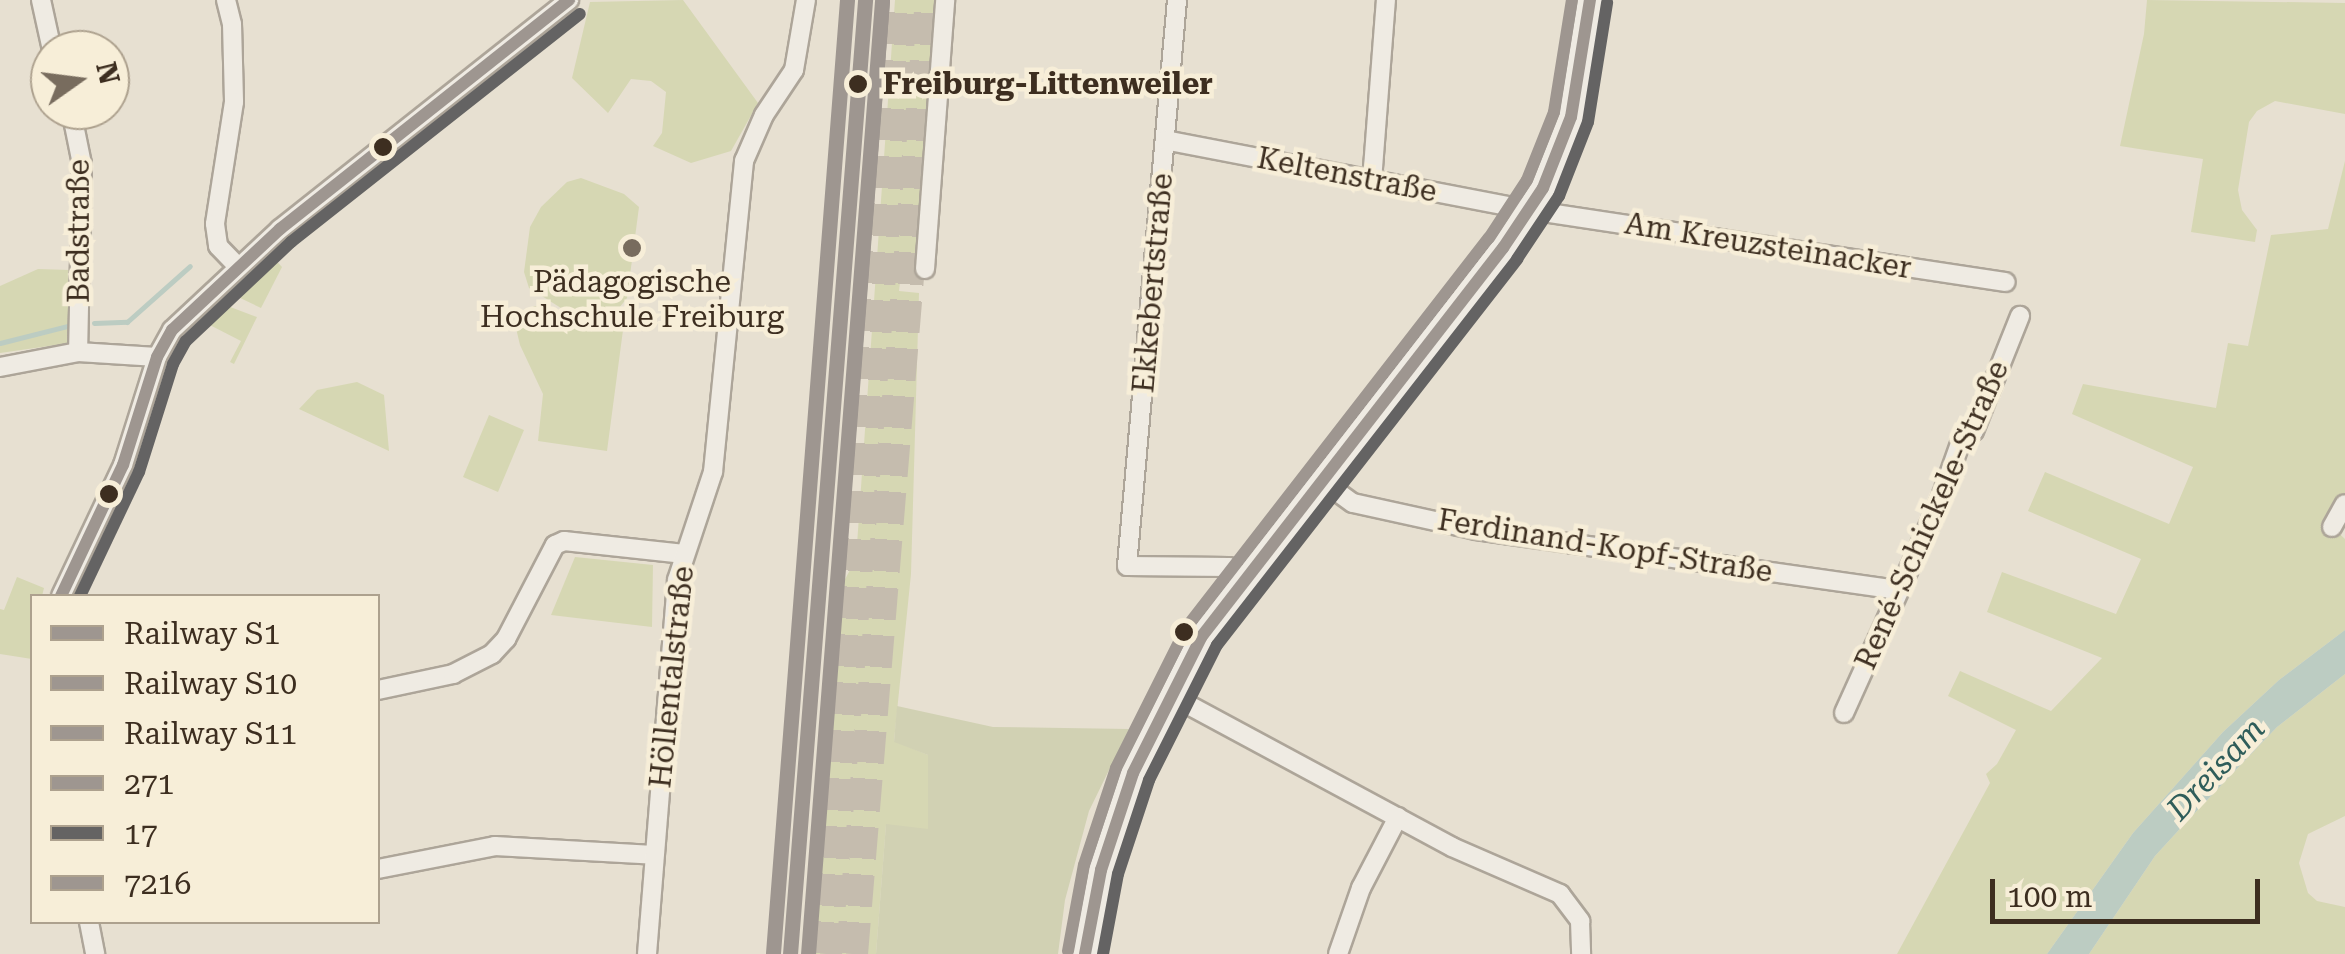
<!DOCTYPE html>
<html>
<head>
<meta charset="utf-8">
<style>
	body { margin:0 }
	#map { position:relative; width:2345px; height:954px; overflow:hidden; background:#e7e0d1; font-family:"Roboto Serif",serif }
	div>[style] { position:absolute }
	.green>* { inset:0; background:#d6d7b3 }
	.cemetery>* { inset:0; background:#d1d1b3 }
	.water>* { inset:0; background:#bcccc2 }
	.stream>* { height:5px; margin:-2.5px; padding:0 2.5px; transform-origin:2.5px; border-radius:2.5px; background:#bcccc2 }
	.highway-tunnel>* { height:32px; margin-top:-16px; transform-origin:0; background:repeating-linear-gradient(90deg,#c5bcae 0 32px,transparent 0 48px) }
	.roads { filter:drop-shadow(2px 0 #ada599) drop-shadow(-2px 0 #ada599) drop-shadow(0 2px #ada599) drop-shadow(0 -2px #ada599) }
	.street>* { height:18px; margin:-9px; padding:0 9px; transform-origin:9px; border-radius:9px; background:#efebe3 }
	.secondary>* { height:25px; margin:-12.5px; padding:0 12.5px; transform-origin:12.5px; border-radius:12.5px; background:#efebe3 }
	.bus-1>* { height:12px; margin:-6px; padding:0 6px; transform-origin:6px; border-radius:6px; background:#9e9690 }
	.bus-2>* { height:12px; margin:-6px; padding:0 6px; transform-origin:6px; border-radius:6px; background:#646363 }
	.bus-3>* { height:12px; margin:-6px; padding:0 6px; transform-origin:6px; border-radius:6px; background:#9e9690 }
	.rail-1>* { height:15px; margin:-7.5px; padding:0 7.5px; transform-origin:7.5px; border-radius:7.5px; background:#9e9690 }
	.rail-2>* { height:15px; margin:-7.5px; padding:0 7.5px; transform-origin:7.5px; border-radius:7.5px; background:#9e9690 }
	.rail-3>* { height:15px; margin:-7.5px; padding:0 7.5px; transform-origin:7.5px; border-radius:7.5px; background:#9e9690 }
	.dots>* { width:28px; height:28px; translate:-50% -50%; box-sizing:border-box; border:5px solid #f7eed8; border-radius:50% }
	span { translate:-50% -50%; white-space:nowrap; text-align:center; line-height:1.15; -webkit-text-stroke:9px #f7eed8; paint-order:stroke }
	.stop-label { font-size:30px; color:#3d2e20; font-weight:700 }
	.left { translate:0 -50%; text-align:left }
	.street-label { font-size:30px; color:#3d2e20 }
	.poi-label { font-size:30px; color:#3d2e20 }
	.water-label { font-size:32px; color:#2f5d5a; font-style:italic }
	.legend { position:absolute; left:30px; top:594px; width:350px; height:330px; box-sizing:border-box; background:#f7eed8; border:2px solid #ada18e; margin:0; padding:12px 18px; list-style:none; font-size:30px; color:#3d2e20 }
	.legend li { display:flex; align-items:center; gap:20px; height:50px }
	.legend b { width:50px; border:2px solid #ada18e }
	.north { position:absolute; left:30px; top:30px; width:100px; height:100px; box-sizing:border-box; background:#f7eed8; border:2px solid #ada18e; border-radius:50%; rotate:76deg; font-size:28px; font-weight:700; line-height:40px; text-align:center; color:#3d2e20 }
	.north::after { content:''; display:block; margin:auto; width:35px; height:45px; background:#786c5e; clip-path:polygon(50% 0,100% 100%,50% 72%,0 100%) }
	.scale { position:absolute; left:1990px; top:879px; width:270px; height:45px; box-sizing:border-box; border:5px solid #3d2e20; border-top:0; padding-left:12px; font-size:30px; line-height:35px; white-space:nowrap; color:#3d2e20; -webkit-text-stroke:8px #f7eed8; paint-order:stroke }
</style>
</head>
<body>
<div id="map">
	<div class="green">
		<i style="clip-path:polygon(683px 0,758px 103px,731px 151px,691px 163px,653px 146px,662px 133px,666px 92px,651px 81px,631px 79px,608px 113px,572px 78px,590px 2px)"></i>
		<i style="clip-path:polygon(895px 0,939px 0,921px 251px,903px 257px,899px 291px,919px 293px,911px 574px,894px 741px,928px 755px,928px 830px,886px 825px,876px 954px,809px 954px,843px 583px,856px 559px)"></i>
		<i style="clip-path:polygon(2147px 0,2345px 3px,2345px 114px,2275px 101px,2257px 111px,2249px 122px,2238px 190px,2242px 210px,2257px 230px,2255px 242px,2191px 232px,2203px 159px,2120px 146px,2144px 34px)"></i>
		<i style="clip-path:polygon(2345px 161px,2345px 495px,2329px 524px,2345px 539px,2345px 630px,2279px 680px,2223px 732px,2133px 833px,2047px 954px,1897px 954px,1990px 783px,1986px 774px,1997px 764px,2016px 730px,1948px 696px,1960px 671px,2051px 711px,2102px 658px,1987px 612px,2002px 572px,2116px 614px,2141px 559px,2028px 511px,2045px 472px,2169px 524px,2193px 467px,2072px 414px,2083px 384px,2216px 408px,2228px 343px,2248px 346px,2271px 235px,2328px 229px)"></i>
		<i style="clip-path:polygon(581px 178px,624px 194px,639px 207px,627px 298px,619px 308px,597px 313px,561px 308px,529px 288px,524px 272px,530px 227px,541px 207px,567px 182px)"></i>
		<i style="clip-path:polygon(270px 254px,282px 267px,261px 308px,238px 297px,235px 286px)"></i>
		<i style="clip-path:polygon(38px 269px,70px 270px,70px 343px,0 353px,0 286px)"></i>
		<i style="clip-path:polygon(217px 302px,257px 317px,234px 364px,230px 362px,241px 341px,200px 320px)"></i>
		<i style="clip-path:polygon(535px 306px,573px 321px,625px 315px,607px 451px,538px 441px,543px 394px,520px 345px,515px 324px,522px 311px)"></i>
		<i style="clip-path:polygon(357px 382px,384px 395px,389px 451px,299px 409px,317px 390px)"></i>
		<i style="clip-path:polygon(489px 415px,524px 430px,498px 492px,463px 477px)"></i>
		<i style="clip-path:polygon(575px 557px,653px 565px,652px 627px,551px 615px)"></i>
		<i style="clip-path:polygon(17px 577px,44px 588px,42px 596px,32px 596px,32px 659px,0 654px,0 609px,4px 610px)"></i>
		<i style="clip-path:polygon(2345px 674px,2345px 816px,2308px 834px,2299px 863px,2308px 893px,2317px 901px,2345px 907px,2345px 954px,2089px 954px,2155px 856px,2188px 820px,2277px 727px)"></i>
	</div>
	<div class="cemetery">
		<i style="clip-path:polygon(897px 706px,993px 727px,1129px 729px,1089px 811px,1065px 900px,1058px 954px,876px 954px,886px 824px,928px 829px,928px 755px,894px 742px)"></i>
	</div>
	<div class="water">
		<i style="clip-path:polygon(2345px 630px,2345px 674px,2277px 727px,2188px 820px,2155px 856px,2089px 954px,2047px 954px,2133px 833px,2223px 732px,2279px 680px)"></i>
	</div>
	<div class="stream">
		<i style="left:94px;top:323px;width:33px;rotate:-2deg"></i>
		<i style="left:127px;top:322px;width:84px;rotate:-41.6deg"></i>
		<i style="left:0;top:343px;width:69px;rotate:-14.2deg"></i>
	</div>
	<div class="highway-tunnel">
		<i style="left:826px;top:954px;width:957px;rotate:-85.45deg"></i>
		<i style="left:852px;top:954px;width:957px;rotate:-85.27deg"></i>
	</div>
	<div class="roads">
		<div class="street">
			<i style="left:41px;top:0;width:51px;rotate:77.6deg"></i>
			<i style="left:226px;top:0;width:25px;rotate:76deg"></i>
			<i style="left:232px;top:24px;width:78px;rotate:88.5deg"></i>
			<i style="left:234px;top:102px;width:123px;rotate:98.9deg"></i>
			<i style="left:215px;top:224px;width:22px;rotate:82deg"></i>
			<i style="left:218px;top:246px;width:29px;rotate:46deg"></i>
			<i style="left:1177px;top:0;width:568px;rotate:95.05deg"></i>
			<i style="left:1127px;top:566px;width:102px;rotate:0.6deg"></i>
			<i style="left:1229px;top:567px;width:18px;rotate:38deg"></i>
			<i style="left:71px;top:110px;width:55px;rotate:78.5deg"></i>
			<i style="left:82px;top:164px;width:188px;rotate:91.2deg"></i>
			<i style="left:1165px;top:140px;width:371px;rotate:10.9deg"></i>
			<i style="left:1529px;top:210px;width:482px;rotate:8.6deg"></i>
			<i style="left:1372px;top:181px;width:182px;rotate:-85.6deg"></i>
			<i style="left:925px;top:269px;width:270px;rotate:-85.7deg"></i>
			<i style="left:0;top:367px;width:79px;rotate:-10.9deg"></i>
			<i style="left:78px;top:352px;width:79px;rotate:3.6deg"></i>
			<i style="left:1321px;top:480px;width:39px;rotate:36deg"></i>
			<i style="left:1353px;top:503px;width:126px;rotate:12.4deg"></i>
			<i style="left:1476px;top:530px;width:425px;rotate:8.1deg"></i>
			<i style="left:2332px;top:527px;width:26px;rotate:-61deg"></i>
			<i style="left:61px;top:596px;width:145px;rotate:-64.7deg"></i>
			<i style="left:123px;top:465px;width:113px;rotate:-72.5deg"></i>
			<i style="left:157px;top:357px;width:31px;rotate:-61deg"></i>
			<i style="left:172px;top:330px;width:148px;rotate:-43.1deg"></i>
			<i style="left:280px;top:229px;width:369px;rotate:-38.4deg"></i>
			<i style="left:378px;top:690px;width:77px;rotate:-12deg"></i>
			<i style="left:453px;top:674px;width:44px;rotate:-27.1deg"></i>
			<i style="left:492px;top:654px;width:21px;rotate:-47deg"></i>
			<i style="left:506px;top:639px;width:106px;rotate:-62.5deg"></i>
			<i style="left:555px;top:545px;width:10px;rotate:-24deg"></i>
			<i style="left:564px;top:541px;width:121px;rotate:6.2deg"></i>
			<i style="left:1170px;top:695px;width:320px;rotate:28.3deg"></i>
			<i style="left:1452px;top:847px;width:118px;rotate:23.5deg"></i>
			<i style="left:1560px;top:894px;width:34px;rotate:53deg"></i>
			<i style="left:1580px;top:921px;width:33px;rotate:88deg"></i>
			<i style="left:1844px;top:713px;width:230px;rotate:-65.7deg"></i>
			<i style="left:1939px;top:503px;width:66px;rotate:-70.5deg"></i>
			<i style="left:1961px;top:441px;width:16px;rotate:-38deg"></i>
			<i style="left:1974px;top:431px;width:124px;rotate:-68.2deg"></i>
			<i style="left:378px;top:869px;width:119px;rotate:-11.1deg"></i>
			<i style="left:495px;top:846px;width:159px;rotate:3.2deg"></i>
			<i style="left:89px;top:922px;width:33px;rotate:79deg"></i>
			<i style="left:647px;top:954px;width:375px;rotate:-85.4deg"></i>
			<i style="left:677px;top:580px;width:114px;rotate:-71.6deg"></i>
			<i style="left:713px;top:472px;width:313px;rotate:-84.3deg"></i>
			<i style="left:744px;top:161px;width:50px;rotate:-66.5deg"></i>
			<i style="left:764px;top:115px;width:54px;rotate:-56.3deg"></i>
			<i style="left:794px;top:70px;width:71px;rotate:-80.3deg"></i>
			<i style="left:1338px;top:954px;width:70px;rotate:-70.8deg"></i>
			<i style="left:1361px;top:888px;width:80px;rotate:-62.5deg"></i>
		</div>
		<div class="secondary">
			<i style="left:1085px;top:954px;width:86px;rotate:-79.2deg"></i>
			<i style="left:1101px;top:870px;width:102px;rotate:-71.7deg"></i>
			<i style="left:1133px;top:773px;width:153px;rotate:-63.3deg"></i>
			<i style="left:1202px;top:636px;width:491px;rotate:-52.2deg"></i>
			<i style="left:1503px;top:248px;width:72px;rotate:-56.3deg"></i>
			<i style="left:1543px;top:188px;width:76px;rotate:-68.5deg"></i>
			<i style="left:1571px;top:117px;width:119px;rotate:-80.8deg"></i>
		</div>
	</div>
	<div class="bus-1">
		<i style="left:61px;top:596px;width:145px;rotate:-64.7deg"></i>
		<i style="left:123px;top:465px;width:113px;rotate:-72.5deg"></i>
		<i style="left:157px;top:357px;width:31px;rotate:-61deg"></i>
		<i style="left:172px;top:330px;width:148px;rotate:-43.1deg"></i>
		<i style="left:280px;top:229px;width:369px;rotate:-38.4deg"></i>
		<i style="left:1085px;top:954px;width:86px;rotate:-79.2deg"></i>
		<i style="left:1101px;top:870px;width:102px;rotate:-71.7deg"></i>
		<i style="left:1133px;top:773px;width:153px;rotate:-63.3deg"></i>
		<i style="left:1202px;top:636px;width:491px;rotate:-52.2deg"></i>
		<i style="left:1503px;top:248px;width:72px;rotate:-56.3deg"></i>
		<i style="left:1543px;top:188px;width:76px;rotate:-68.5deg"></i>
		<i style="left:1571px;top:117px;width:119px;rotate:-80.8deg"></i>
	</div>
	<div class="bus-2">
		<i style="left:80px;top:596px;width:137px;rotate:-64.6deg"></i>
		<i style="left:139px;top:472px;width:113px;rotate:-72.5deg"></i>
		<i style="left:173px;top:364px;width:26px;rotate:-61deg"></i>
		<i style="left:186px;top:341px;width:144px;rotate:-43.3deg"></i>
		<i style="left:291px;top:242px;width:368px;rotate:-38.3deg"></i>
		<i style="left:1103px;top:954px;width:81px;rotate:-79.4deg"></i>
		<i style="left:1118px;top:874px;width:99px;rotate:-71.7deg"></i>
		<i style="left:1149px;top:780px;width:151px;rotate:-63.3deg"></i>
		<i style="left:1217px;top:645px;width:489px;rotate:-52.1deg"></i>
		<i style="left:1517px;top:259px;width:76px;rotate:-56.3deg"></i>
		<i style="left:1559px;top:196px;width:79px;rotate:-68.6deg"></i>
		<i style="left:1588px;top:122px;width:121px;rotate:-80.9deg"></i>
	</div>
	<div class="bus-3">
		<i style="left:1068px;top:951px;width:87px;rotate:-79.5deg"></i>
		<i style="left:1084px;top:865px;width:102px;rotate:-71.7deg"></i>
		<i style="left:1116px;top:768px;width:157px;rotate:-63.4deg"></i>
		<i style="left:1186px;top:628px;width:494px;rotate:-52.2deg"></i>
		<i style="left:1489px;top:238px;width:69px;rotate:-56.8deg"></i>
		<i style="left:1527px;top:180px;width:73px;rotate:-68.3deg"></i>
		<i style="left:1554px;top:112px;width:113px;rotate:-80.9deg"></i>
		<i style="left:809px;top:953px;width:956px;rotate:-85.5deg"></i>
	</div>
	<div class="rail-1">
		<i style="left:790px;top:954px;width:957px;rotate:-85.5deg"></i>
	</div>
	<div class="rail-2">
		<i style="left:808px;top:954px;width:956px;rotate:-85.56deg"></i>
	</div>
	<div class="rail-3">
		<i style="left:773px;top:953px;width:956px;rotate:-85.56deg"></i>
	</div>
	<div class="dots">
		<i style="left:858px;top:84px;background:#3d2e20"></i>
		<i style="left:383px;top:147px;background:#3d2e20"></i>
		<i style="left:632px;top:248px;background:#786c5e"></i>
		<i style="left:109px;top:494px;background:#3d2e20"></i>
		<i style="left:1184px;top:632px;background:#3d2e20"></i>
	</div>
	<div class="stop-label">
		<span class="left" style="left:883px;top:84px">Freiburg-Littenweiler</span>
	</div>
	<div class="street-label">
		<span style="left:1347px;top:175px;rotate:11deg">Keltenstraße</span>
		<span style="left:79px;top:231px;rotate:-90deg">Badstraße</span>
		<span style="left:1768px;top:246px;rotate:9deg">Am Kreuzsteinacker</span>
		<span style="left:1153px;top:283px;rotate:-85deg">Ekkebertstraße</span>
		<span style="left:1932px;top:515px;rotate:-66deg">René-Schickele-Straße</span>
		<span style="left:1605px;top:546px;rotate:9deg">Ferdinand-Kopf-Straße</span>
		<span style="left:672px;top:677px;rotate:-84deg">Höllentalstraße</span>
	</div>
	<div class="poi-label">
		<span style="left:632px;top:299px">Pädagogische<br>Hochschule Freiburg</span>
	</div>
	<div class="water-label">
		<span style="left:2216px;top:769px;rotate:-47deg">Dreisam</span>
	</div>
	<ul class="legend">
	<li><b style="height:12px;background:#9e9690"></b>Railway S1</li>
	<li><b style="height:12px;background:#9e9690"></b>Railway S10</li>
	<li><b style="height:12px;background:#9e9690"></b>Railway S11</li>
	<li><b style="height:12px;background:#9e9690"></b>271</li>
	<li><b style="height:12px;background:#646363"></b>17</li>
	<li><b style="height:12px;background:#9e9690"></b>7216</li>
	</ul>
	<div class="north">N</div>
	<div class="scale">100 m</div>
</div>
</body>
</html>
